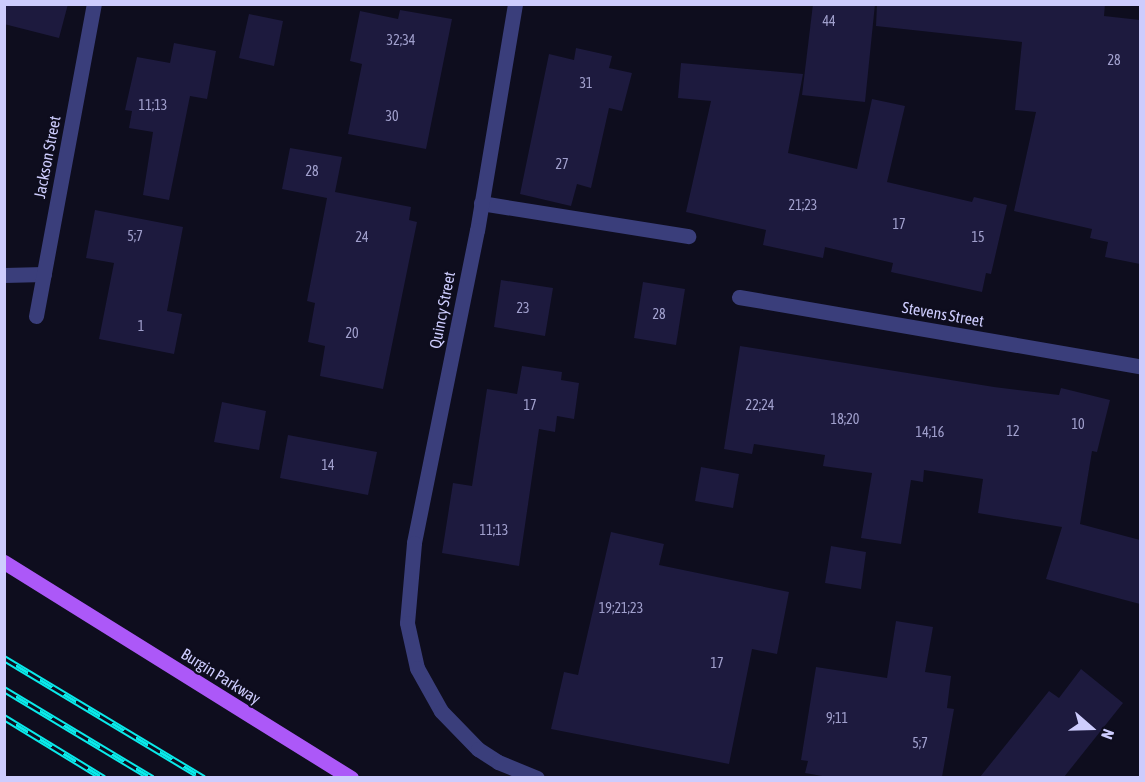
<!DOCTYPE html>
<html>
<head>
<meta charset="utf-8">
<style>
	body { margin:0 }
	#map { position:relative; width:1145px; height:782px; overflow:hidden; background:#0e0d1e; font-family:"Asap Condensed",sans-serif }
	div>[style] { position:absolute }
	.building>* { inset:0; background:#1d1a3e }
	.service>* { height:15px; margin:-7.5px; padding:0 7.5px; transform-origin:7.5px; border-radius:7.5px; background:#3a3e7b }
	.minor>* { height:15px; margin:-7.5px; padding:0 7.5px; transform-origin:7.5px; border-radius:7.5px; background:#3a3e7b }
	.primary>* { height:15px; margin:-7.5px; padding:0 7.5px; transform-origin:7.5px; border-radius:7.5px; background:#ac58f8 }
	.rail>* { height:7px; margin-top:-3.5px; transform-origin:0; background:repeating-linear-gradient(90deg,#0e0d1e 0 14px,#0aeaea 0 28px); box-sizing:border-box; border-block:2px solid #0aeaea }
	span { translate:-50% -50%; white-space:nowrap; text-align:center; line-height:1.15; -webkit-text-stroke:4.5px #0e0d1e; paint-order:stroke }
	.number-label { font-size:14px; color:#a1a0cd }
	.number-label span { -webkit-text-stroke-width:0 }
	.street-label { font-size:16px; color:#cdccfd }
	.frame { position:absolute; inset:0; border:6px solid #cdccfd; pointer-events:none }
	.north { position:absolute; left:1061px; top:698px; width:60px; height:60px; -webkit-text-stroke:4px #0e0d1e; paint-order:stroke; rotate:110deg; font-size:16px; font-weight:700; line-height:24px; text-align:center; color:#cdccfd }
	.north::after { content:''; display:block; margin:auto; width:21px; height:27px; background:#cdccfd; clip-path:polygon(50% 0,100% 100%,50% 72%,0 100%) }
</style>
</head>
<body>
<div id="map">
	<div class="building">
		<i style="clip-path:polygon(4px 4px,68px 4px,59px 38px,4px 24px)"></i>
		<i style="clip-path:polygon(813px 4px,875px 4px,865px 102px,802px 95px)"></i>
		<i style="clip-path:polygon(877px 4px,1105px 4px,1104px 16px,1140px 20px,1140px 264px,1105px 257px,1108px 242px,1090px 238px,1092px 229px,1014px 211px,1036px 112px,1015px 110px,1022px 42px,876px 26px)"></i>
		<i style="clip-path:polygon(400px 10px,452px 19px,426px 149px,348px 134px,362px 64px,350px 61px,360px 11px,398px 19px)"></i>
		<i style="clip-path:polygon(249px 14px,283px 21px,274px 66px,239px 58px)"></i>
		<i style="clip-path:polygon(174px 43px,216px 51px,207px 99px,190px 96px,169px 200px,143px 195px,153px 132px,129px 128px,132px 111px,125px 110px,137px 57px,170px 63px)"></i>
		<i style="clip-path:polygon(576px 48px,612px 56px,609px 68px,632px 73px,622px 111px,609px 108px,591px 188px,577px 184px,571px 206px,520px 194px,549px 54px,574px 60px)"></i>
		<i style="clip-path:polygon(681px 63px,803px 74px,788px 153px,857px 169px,872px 99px,905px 106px,887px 182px,972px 202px,974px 197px,1007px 205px,991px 274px,986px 273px,982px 292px,891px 272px,893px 263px,825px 247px,823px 258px,763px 245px,766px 230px,686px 212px,711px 101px,678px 98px)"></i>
		<i style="clip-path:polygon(290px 148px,342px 157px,335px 192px,411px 207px,409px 220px,417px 222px,383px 389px,320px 376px,325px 346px,308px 342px,315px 303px,307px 301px,327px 198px,282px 189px)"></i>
		<i style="clip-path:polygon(95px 210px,183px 227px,167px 311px,182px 314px,174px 354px,99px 339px,114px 263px,86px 258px)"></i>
		<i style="clip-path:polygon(501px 280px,553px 288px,545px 336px,494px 327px)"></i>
		<i style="clip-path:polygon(643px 282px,685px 289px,676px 345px,634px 338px)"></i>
		<i style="clip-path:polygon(740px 346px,994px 387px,1059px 395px,1061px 388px,1110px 400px,1097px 452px,1092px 451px,1080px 524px,1140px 540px,1140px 604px,1046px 579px,1062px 527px,978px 513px,983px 479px,924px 470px,923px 482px,911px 480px,901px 544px,861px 538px,872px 473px,823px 466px,825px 455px,754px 444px,752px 454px,724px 449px)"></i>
		<i style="clip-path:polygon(522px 366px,562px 372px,561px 380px,579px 383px,574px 419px,557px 416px,555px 432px,539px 429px,519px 566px,442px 553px,453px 483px,472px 486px,487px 389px,517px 394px)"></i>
		<i style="clip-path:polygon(222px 402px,266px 411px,259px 450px,214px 442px)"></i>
		<i style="clip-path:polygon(288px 435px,377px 452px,368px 495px,280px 478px)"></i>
		<i style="clip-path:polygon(701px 467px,739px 474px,733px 508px,695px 501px)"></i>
		<i style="clip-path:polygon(611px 532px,664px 544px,659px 565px,789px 592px,777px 654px,752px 649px,729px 764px,551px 729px,564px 672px,578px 675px)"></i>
		<i style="clip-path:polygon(831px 546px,866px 552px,861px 589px,825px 583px)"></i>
		<i style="clip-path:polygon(896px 621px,933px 627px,925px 672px,951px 676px,947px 708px,954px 709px,942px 777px,828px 777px,805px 773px,808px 761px,801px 760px,816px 667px,887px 678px)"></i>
		<i style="clip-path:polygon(1081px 669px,1123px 703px,1064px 777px,980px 777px,1049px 691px,1059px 698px)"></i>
	</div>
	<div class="service">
		<i style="left:481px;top:203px;width:210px;rotate:9.1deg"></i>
		<i style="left:4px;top:275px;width:40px;rotate:-1.4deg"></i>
	</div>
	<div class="minor">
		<i style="left:515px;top:4px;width:229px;rotate:99.5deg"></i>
		<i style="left:477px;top:230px;width:319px;rotate:101.4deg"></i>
		<i style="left:414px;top:543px;width:80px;rotate:95deg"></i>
		<i style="left:407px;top:623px;width:46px;rotate:77.5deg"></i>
		<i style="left:417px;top:668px;width:49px;rotate:60.8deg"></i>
		<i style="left:441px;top:711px;width:53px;rotate:45.8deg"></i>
		<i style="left:478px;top:749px;width:24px;rotate:33deg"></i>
		<i style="left:498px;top:762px;width:42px;rotate:22.3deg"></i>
		<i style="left:739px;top:297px;width:407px;rotate:9.8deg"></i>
		<i style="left:36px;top:316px;width:317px;rotate:-79.5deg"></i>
	</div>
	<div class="primary">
		<i style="left:4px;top:562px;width:409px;rotate:31.9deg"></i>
	</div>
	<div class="rail">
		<i style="left:4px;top:658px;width:233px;rotate:31deg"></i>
		<i style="left:4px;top:689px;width:173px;rotate:31deg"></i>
		<i style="left:4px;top:717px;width:117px;rotate:31.4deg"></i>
	</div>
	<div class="number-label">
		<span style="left:829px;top:21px">44</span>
		<span style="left:401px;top:40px">32;34</span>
		<span style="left:1114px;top:60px">28</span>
		<span style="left:586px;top:83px">31</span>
		<span style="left:153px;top:105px">11;13</span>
		<span style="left:392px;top:116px">30</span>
		<span style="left:562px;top:164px">27</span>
		<span style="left:312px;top:171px">28</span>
		<span style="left:803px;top:205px">21;23</span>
		<span style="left:899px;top:224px">17</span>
		<span style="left:135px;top:236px">5;7</span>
		<span style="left:362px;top:237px">24</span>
		<span style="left:978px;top:237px">15</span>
		<span style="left:523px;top:308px">23</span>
		<span style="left:659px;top:314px">28</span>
		<span style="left:141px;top:326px">1</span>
		<span style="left:352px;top:333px">20</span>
		<span style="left:530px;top:405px">17</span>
		<span style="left:760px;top:405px">22;24</span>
		<span style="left:845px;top:419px">18;20</span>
		<span style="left:1078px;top:424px">10</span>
		<span style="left:1013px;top:431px">12</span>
		<span style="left:930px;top:432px">14;16</span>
		<span style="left:328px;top:465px">14</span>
		<span style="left:494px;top:530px">11;13</span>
		<span style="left:621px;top:608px">19;21;23</span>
		<span style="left:717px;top:663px">17</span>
		<span style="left:837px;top:718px">9;11</span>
		<span style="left:920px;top:743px">5;7</span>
	</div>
	<div class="street-label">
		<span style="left:47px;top:157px;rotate:-79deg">Jackson Street</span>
		<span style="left:442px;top:310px;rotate:-79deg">Quincy Street</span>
		<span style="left:943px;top:314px;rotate:10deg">Stevens Street</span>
		<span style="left:221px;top:676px;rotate:32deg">Burgin Parkway</span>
	</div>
	<div class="frame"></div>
	<div class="north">N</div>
</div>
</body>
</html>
